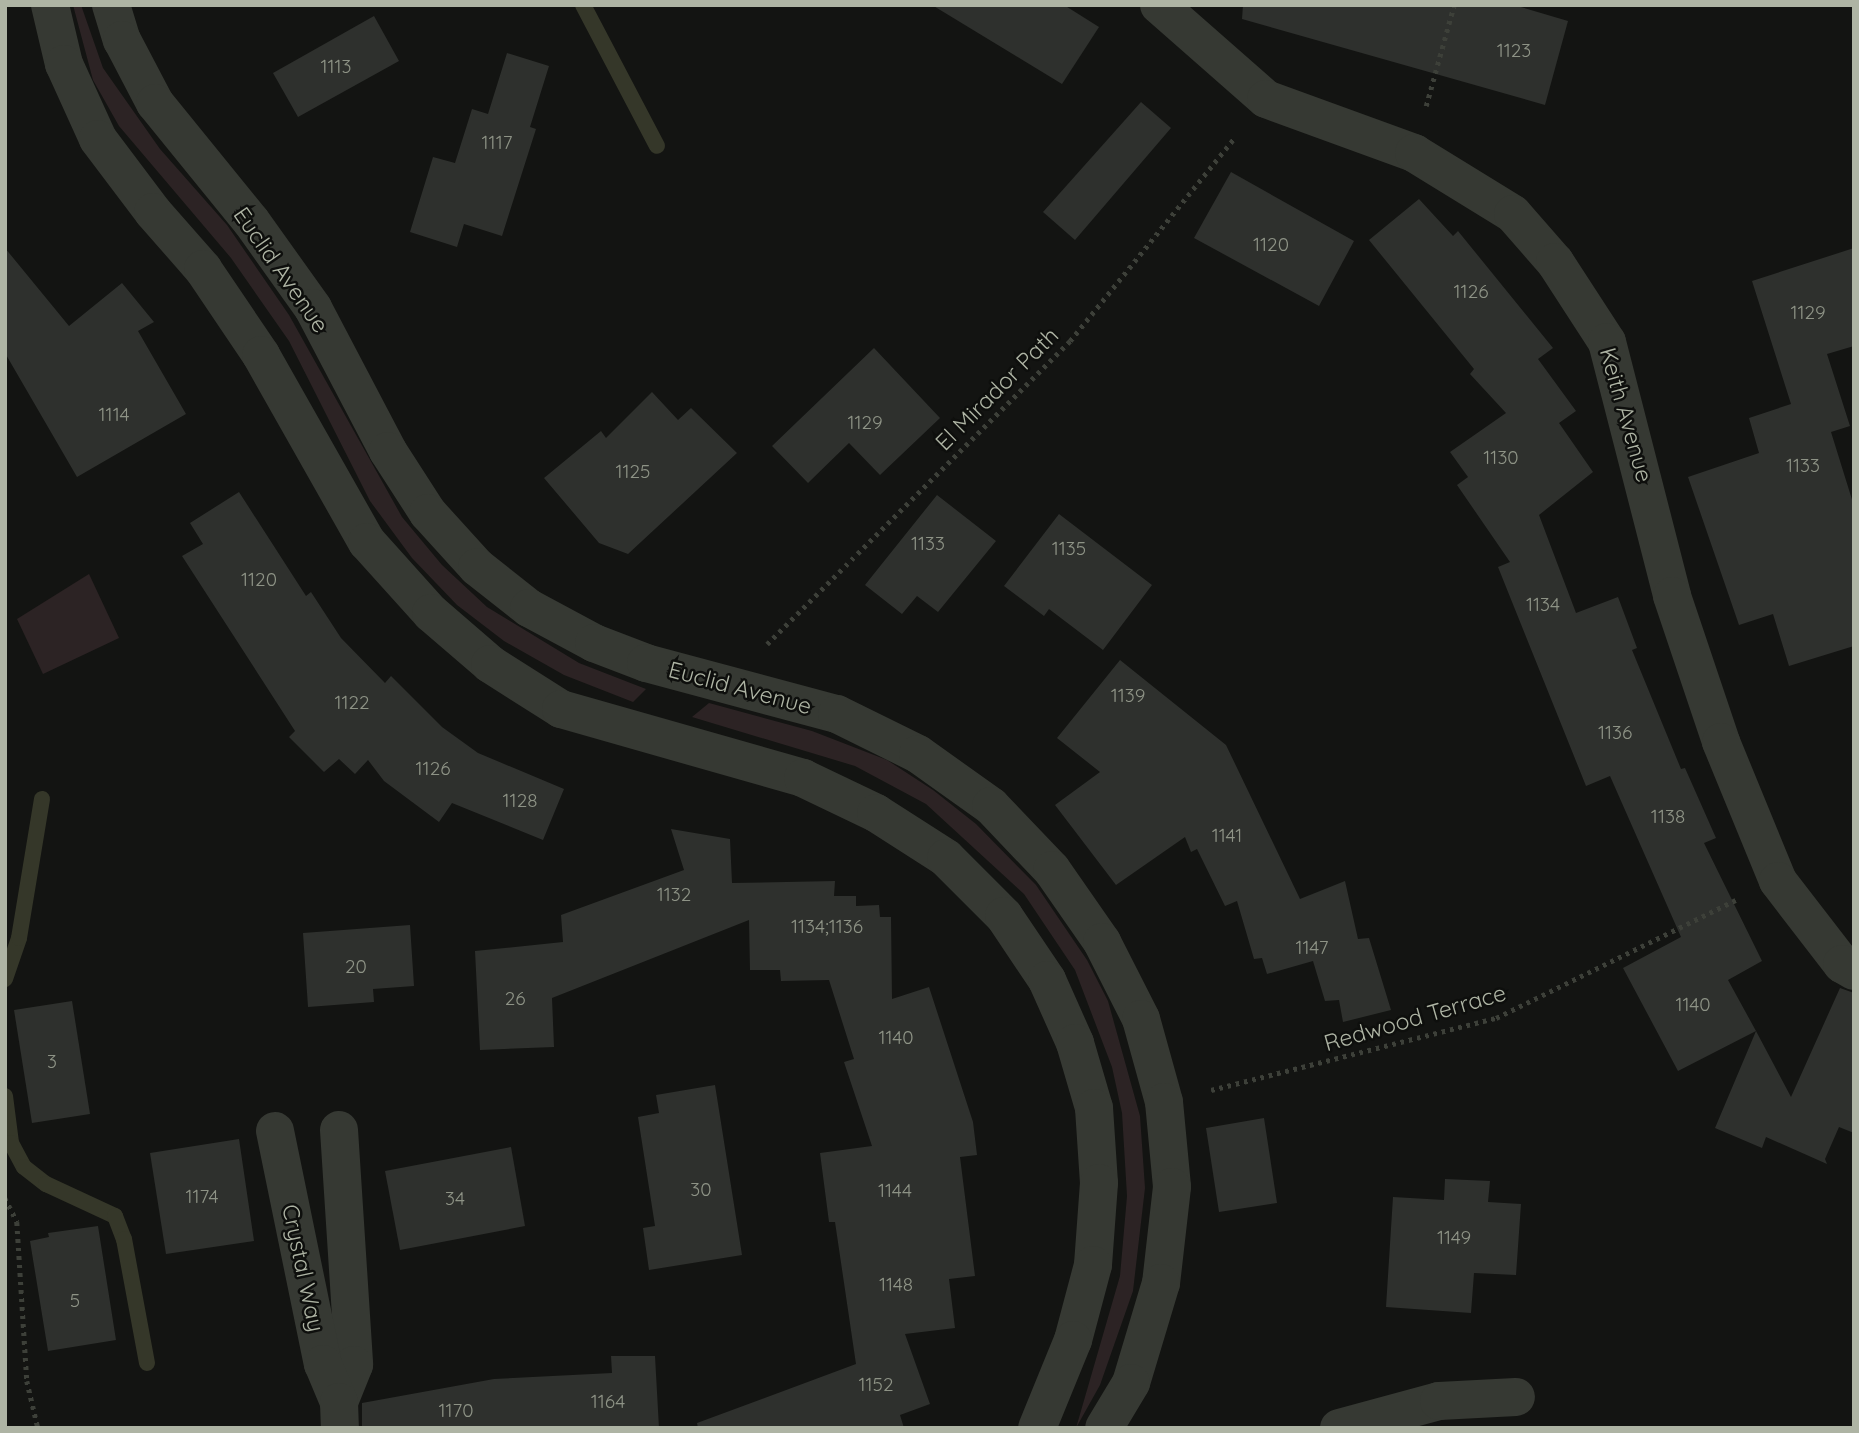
<!DOCTYPE html>
<html>
<head>
<meta charset="utf-8">
<style>
	body { margin:0 }
	#map { position:relative; width:1859px; height:1433px; overflow:hidden; background:#131412; font-family:Quicksand,sans-serif }
	div>[style] { position:absolute }
	.green>* { inset:0; background:#2c2324 }
	.stream>* { height:16px; margin:-8px; padding:0 8px; transform-origin:8px; border-radius:8px; background:#353729 }
	.building>* { inset:0; background:#2e302d }
	.path>* { height:4.5px; margin-top:-2.25px; transform-origin:0; background:repeating-linear-gradient(90deg,#3d4039 0 3.5px,transparent 0 8.5px) }
	.minor>* { height:38px; margin:-19px; padding:0 19px; transform-origin:19px; border-radius:19px; background:#363933 }
	span { translate:-50% -50%; white-space:nowrap; text-align:center; line-height:1.15; -webkit-text-stroke:5px #0e0f0d; paint-order:stroke }
	.number-label { font-size:19px; color:#8e9386 }
	.number-label span { -webkit-text-stroke-width:0 }
	.street-label { font-size:23px; color:#aeb4a4 }
	.frame { position:absolute; inset:0; border:7px solid #aeb4a4; pointer-events:none }
</style>
</head>
<body>
<div id="map">
	<div class="green">
		<i style="clip-path:polygon(73px 5px,81px 5px,103px 68px,160px 149px,227px 225px,289px 315px,402px 517px,442px 565px,487px 607px,579px 663px,646px 689px,633px 702px,564px 675px,504px 641px,457px 605px,412px 558px,370px 501px,289px 341px,231px 258px,119px 126px,93px 80px)"></i>
		<i style="clip-path:polygon(89px 574px,119px 638px,43px 674px,17px 619px)"></i>
		<i style="clip-path:polygon(709px 703px,812px 731px,887px 760px,933px 790px,976px 824px,1036px 885px,1087px 960px,1108px 1001px,1140px 1116px,1145px 1188px,1133px 1291px,1100px 1385px,1076px 1428px,1120px 1276px,1127px 1196px,1122px 1113px,1112px 1067px,1075px 970px,1024px 894px,926px 804px,855px 766px,692px 717px)"></i>
	</div>
	<div class="stream">
		<i style="left:583px;top:5px;width:159px;rotate:62.3deg"></i>
		<i style="left:5px;top:979px;width:43px;rotate:-71.1deg"></i>
		<i style="left:19px;top:938px;width:141px;rotate:-80.6deg"></i>
		<i style="left:5px;top:1096px;width:47px;rotate:82.7deg"></i>
		<i style="left:11px;top:1143px;width:27px;rotate:62deg"></i>
		<i style="left:24px;top:1167px;width:28px;rotate:38deg"></i>
		<i style="left:46px;top:1184px;width:76px;rotate:24.9deg"></i>
		<i style="left:115px;top:1216px;width:25px;rotate:69deg"></i>
		<i style="left:124px;top:1239px;width:126px;rotate:79.5deg"></i>
	</div>
	<div class="building">
		<i style="clip-path:polygon(932px 5px,1064px 5px,1099px 27px,1062px 84px)"></i>
		<i style="clip-path:polygon(1243px 5px,1514px 5px,1568px 21px,1545px 105px,1242px 19px)"></i>
		<i style="clip-path:polygon(374px 16px,399px 61px,298px 117px,273px 73px)"></i>
		<i style="clip-path:polygon(507px 53px,549px 66px,530px 127px,536px 129px,502px 236px,464px 224px,457px 247px,410px 232px,433px 157px,455px 163px,472px 109px,488px 114px)"></i>
		<i style="clip-path:polygon(1141px 102px,1171px 128px,1075px 240px,1043px 212px)"></i>
		<i style="clip-path:polygon(1231px 172px,1354px 241px,1319px 306px,1194px 238px)"></i>
		<i style="clip-path:polygon(1419px 199px,1453px 236px,1458px 231px,1553px 348px,1538px 359px,1576px 411px,1559px 423px,1593px 472px,1539px 515px,1576px 613px,1618px 597px,1637px 648px,1632px 650px,1681px 769px,1685px 768px,1716px 838px,1704px 843px,1762px 961px,1728px 980px,1756px 1031px,1678px 1071px,1623px 968px,1681px 937px,1610px 776px,1586px 786px,1498px 567px,1510px 562px,1457px 485px,1468px 477px,1450px 452px,1506px 413px,1470px 374px,1474px 369px,1369px 240px)"></i>
		<i style="clip-path:polygon(5px 248px,69px 326px,122px 283px,154px 322px,138px 331px,186px 414px,77px 477px,5px 353px)"></i>
		<i style="clip-path:polygon(1854px 248px,1854px 346px,1827px 354px,1850px 426px,1831px 432px,1854px 506px,1854px 646px,1789px 666px,1773px 614px,1739px 625px,1688px 477px,1759px 453px,1749px 418px,1791px 404px,1752px 281px)"></i>
		<i style="clip-path:polygon(874px 348px,940px 418px,880px 475px,849px 443px,808px 483px,772px 446px)"></i>
		<i style="clip-path:polygon(652px 392px,678px 420px,691px 408px,737px 453px,628px 554px,599px 543px,544px 478px,601px 431px,606px 438px)"></i>
		<i style="clip-path:polygon(239px 492px,306px 596px,311px 592px,341px 638px,385px 683px,391px 676px,442px 727px,478px 753px,564px 789px,543px 840px,452px 803px,439px 822px,384px 781px,368px 760px,355px 774px,339px 759px,324px 772px,289px 737px,295px 731px,182px 556px,203px 544px,190px 523px)"></i>
		<i style="clip-path:polygon(937px 495px,996px 541px,938px 612px,917px 596px,902px 614px,865px 585px)"></i>
		<i style="clip-path:polygon(1059px 514px,1152px 585px,1103px 650px,1049px 609px,1044px 616px,1004px 586px)"></i>
		<i style="clip-path:polygon(1120px 660px,1226px 745px,1300px 899px,1345px 881px,1358px 939px,1369px 938px,1391px 1010px,1343px 1022px,1339px 1000px,1325px 1001px,1313px 961px,1267px 974px,1262px 958px,1254px 959px,1237px 901px,1225px 906px,1197px 849px,1191px 852px,1185px 837px,1116px 885px,1055px 805px,1100px 772px,1057px 738px)"></i>
		<i style="clip-path:polygon(671px 829px,730px 839px,732px 883px,835px 881px,834px 896px,856px 896px,856px 906px,879px 905px,880px 917px,891px 917px,892px 999px,929px 987px,973px 1122px,977px 1155px,960px 1157px,975px 1276px,949px 1279px,955px 1328px,905px 1334px,930px 1404px,900px 1415px,904px 1428px,698px 1428px,697px 1423px,856px 1364px,835px 1222px,829px 1222px,820px 1153px,872px 1146px,844px 1062px,854px 1059px,829px 980px,781px 981px,780px 970px,750px 970px,749px 920px,552px 998px,554px 1047px,480px 1050px,475px 951px,563px 942px,561px 915px,684px 870px)"></i>
		<i style="clip-path:polygon(410px 925px,414px 986px,373px 989px,374px 1002px,308px 1007px,303px 933px)"></i>
		<i style="clip-path:polygon(1840px 988px,1854px 993px,1854px 1133px,1839px 1127px,1825px 1159px,1827px 1164px,1766px 1137px,1762px 1148px,1715px 1128px,1756px 1031px,1791px 1097px)"></i>
		<i style="clip-path:polygon(72px 1001px,90px 1114px,32px 1123px,14px 1010px)"></i>
		<i style="clip-path:polygon(715px 1085px,742px 1255px,649px 1270px,643px 1228px,655px 1226px,638px 1117px,659px 1113px,656px 1095px)"></i>
		<i style="clip-path:polygon(1264px 1118px,1277px 1203px,1219px 1212px,1206px 1128px)"></i>
		<i style="clip-path:polygon(239px 1139px,254px 1241px,166px 1254px,150px 1153px)"></i>
		<i style="clip-path:polygon(511px 1147px,525px 1226px,400px 1250px,385px 1171px)"></i>
		<i style="clip-path:polygon(1445px 1179px,1490px 1181px,1488px 1202px,1521px 1204px,1516px 1275px,1474px 1273px,1471px 1313px,1386px 1307px,1393px 1197px,1444px 1200px)"></i>
		<i style="clip-path:polygon(98px 1226px,116px 1340px,48px 1351px,30px 1241px,49px 1237px,48px 1233px)"></i>
		<i style="clip-path:polygon(611px 1356px,655px 1356px,659px 1428px,362px 1428px,362px 1403px,494px 1379px,612px 1373px)"></i>
	</div>
	<div class="path">
		<i style="left:1426px;top:106px;width:105px;rotate:-74.5deg"></i>
		<i style="left:767px;top:644px;width:429px;rotate:-45deg"></i>
		<i style="left:1070px;top:341px;width:262px;rotate:-51deg"></i>
		<i style="left:1211px;top:1090px;width:294px;rotate:-14.2deg"></i>
		<i style="left:1496px;top:1018px;width:267px;rotate:-26.2deg"></i>
		<i style="left:5px;top:1198px;width:27px;rotate:63deg"></i>
		<i style="left:17px;top:1222px;width:159px;rotate:86.4deg"></i>
		<i style="left:27px;top:1381px;width:48px;rotate:76.8deg"></i>
	</div>
	<div class="minor">
		<i style="left:50px;top:5px;width:61px;rotate:76.7deg"></i>
		<i style="left:64px;top:64px;width:82px;rotate:65.6deg"></i>
		<i style="left:98px;top:139px;width:91px;rotate:53deg"></i>
		<i style="left:153px;top:212px;width:76px;rotate:48.7deg"></i>
		<i style="left:203px;top:269px;width:104px;rotate:56deg"></i>
		<i style="left:261px;top:355px;width:215px;rotate:60.5deg"></i>
		<i style="left:367px;top:542px;width:96px;rotate:48deg"></i>
		<i style="left:431px;top:613px;width:78px;rotate:40.8deg"></i>
		<i style="left:490px;top:664px;width:84px;rotate:32.4deg"></i>
		<i style="left:561px;top:709px;width:252px;rotate:15.9deg"></i>
		<i style="left:803px;top:778px;width:81px;rotate:25.6deg"></i>
		<i style="left:876px;top:813px;width:83px;rotate:32.7deg"></i>
		<i style="left:946px;top:858px;width:82px;rotate:45deg"></i>
		<i style="left:1004px;top:916px;width:77px;rotate:56.1deg"></i>
		<i style="left:1047px;top:980px;width:69px;rotate:66deg"></i>
		<i style="left:1075px;top:1043px;width:68px;rotate:73.7deg"></i>
		<i style="left:1094px;top:1108px;width:75px;rotate:86.2deg"></i>
		<i style="left:1099px;top:1183px;width:82px;rotate:94.2deg"></i>
		<i style="left:1093px;top:1265px;width:78px;rotate:104.9deg"></i>
		<i style="left:1073px;top:1340px;width:95px;rotate:112.2deg"></i>
		<i style="left:111px;top:5px;width:37px;rotate:73deg"></i>
		<i style="left:122px;top:40px;width:71px;rotate:62.4deg"></i>
		<i style="left:155px;top:103px;width:152px;rotate:50.9deg"></i>
		<i style="left:251px;top:221px;width:107px;rotate:54.5deg"></i>
		<i style="left:313px;top:308px;width:161px;rotate:62.3deg"></i>
		<i style="left:388px;top:451px;width:74px;rotate:57.2deg"></i>
		<i style="left:428px;top:513px;width:73px;rotate:47.8deg"></i>
		<i style="left:477px;top:567px;width:66px;rotate:38.3deg"></i>
		<i style="left:529px;top:608px;width:74px;rotate:28.3deg"></i>
		<i style="left:594px;top:643px;width:56px;rotate:21deg"></i>
		<i style="left:646px;top:663px;width:198px;rotate:15deg"></i>
		<i style="left:837px;top:714px;width:90px;rotate:26.3deg"></i>
		<i style="left:918px;top:754px;width:90px;rotate:35.5deg"></i>
		<i style="left:991px;top:806px;width:88px;rotate:46.4deg"></i>
		<i style="left:1052px;top:870px;width:88px;rotate:55.2deg"></i>
		<i style="left:1102px;top:942px;width:86px;rotate:63.1deg"></i>
		<i style="left:1141px;top:1019px;width:86px;rotate:74.5deg"></i>
		<i style="left:1164px;top:1102px;width:85px;rotate:84.6deg"></i>
		<i style="left:1172px;top:1187px;width:97px;rotate:96.5deg"></i>
		<i style="left:1161px;top:1283px;width:104px;rotate:106.7deg"></i>
		<i style="left:1131px;top:1383px;width:52px;rotate:121deg"></i>
		<i style="left:1159px;top:5px;width:142px;rotate:41.3deg"></i>
		<i style="left:1266px;top:99px;width:158px;rotate:20deg"></i>
		<i style="left:1414px;top:153px;width:116px;rotate:31.6deg"></i>
		<i style="left:1513px;top:214px;width:64px;rotate:48.8deg"></i>
		<i style="left:1555px;top:262px;width:95px;rotate:57deg"></i>
		<i style="left:1607px;top:342px;width:262px;rotate:75.6deg"></i>
		<i style="left:1672px;top:596px;width:154px;rotate:71.4deg"></i>
		<i style="left:1721px;top:742px;width:150px;rotate:67.7deg"></i>
		<i style="left:1778px;top:881px;width:105px;rotate:52.4deg"></i>
		<i style="left:1842px;top:964px;width:14px;rotate:30deg"></i>
		<i style="left:339px;top:1130px;width:235px;rotate:86.3deg"></i>
		<i style="left:354px;top:1365px;width:40px;rotate:112deg"></i>
		<i style="left:275px;top:1131px;width:238px;rotate:78.4deg"></i>
		<i style="left:323px;top:1364px;width:41px;rotate:67.2deg"></i>
		<i style="left:339px;top:1402px;width:26px;rotate:88deg"></i>
		<i style="left:1339px;top:1428px;width:104px;rotate:-15.1deg"></i>
		<i style="left:1439px;top:1401px;width:77px;rotate:-3deg"></i>
	</div>
	<div class="number-label">
		<span style="left:1514px;top:51px">1123</span>
		<span style="left:336px;top:67px">1113</span>
		<span style="left:497px;top:143px">1117</span>
		<span style="left:1271px;top:245px">1120</span>
		<span style="left:1471px;top:292px">1126</span>
		<span style="left:1808px;top:313px">1129</span>
		<span style="left:114px;top:415px">1114</span>
		<span style="left:865px;top:423px">1129</span>
		<span style="left:1501px;top:458px">1130</span>
		<span style="left:1803px;top:466px">1133</span>
		<span style="left:633px;top:472px">1125</span>
		<span style="left:928px;top:544px">1133</span>
		<span style="left:1069px;top:549px">1135</span>
		<span style="left:259px;top:580px">1120</span>
		<span style="left:1543px;top:605px">1134</span>
		<span style="left:1128px;top:696px">1139</span>
		<span style="left:352px;top:703px">1122</span>
		<span style="left:1615px;top:733px">1136</span>
		<span style="left:433px;top:769px">1126</span>
		<span style="left:520px;top:801px">1128</span>
		<span style="left:1668px;top:817px">1138</span>
		<span style="left:1227px;top:836px">1141</span>
		<span style="left:674px;top:895px">1132</span>
		<span style="left:827px;top:927px">1134;1136</span>
		<span style="left:1312px;top:948px">1147</span>
		<span style="left:356px;top:967px">20</span>
		<span style="left:515px;top:999px">26</span>
		<span style="left:1693px;top:1005px">1140</span>
		<span style="left:896px;top:1038px">1140</span>
		<span style="left:52px;top:1062px">3</span>
		<span style="left:701px;top:1190px">30</span>
		<span style="left:895px;top:1191px">1144</span>
		<span style="left:202px;top:1197px">1174</span>
		<span style="left:455px;top:1199px">34</span>
		<span style="left:1454px;top:1238px">1149</span>
		<span style="left:896px;top:1285px">1148</span>
		<span style="left:75px;top:1301px">5</span>
		<span style="left:876px;top:1385px">1152</span>
		<span style="left:608px;top:1402px">1164</span>
		<span style="left:456px;top:1411px">1170</span>
	</div>
	<div class="street-label">
		<span style="left:281px;top:270px;rotate:55deg">Euclid Avenue</span>
		<span style="left:997px;top:389px;rotate:-45deg">El Mirador Path</span>
		<span style="left:1626px;top:415px;rotate:74deg">Keith Avenue</span>
		<span style="left:740px;top:688px;rotate:15deg">Euclid Avenue</span>
		<span style="left:1415px;top:1018px;rotate:-16deg">Redwood Terrace</span>
		<span style="left:303px;top:1268px;rotate:78deg">Crystal Way</span>
	</div>
	<div class="frame"></div>
</div>
</body>
</html>
